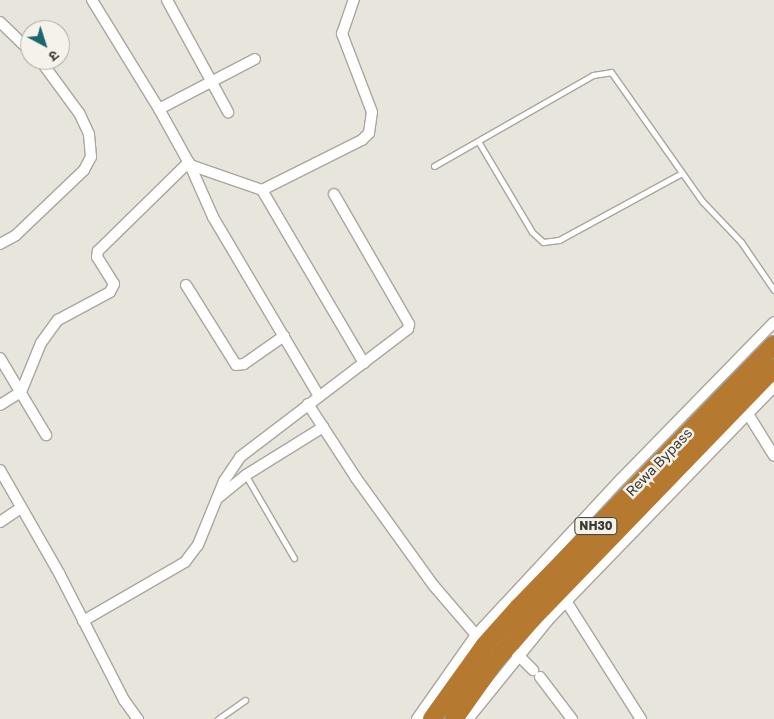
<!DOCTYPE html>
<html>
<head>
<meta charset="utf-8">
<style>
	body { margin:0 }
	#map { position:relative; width:774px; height:719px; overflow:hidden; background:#e8e5dc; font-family:"Golos Text","Noto Sans Devanagari",sans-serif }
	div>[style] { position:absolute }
	.roads { filter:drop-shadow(1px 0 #a9a69e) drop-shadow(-1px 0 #a9a69e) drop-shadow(0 1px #a9a69e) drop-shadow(0 -1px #a9a69e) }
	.lane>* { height:5px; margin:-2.5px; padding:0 2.5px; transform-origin:2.5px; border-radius:2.5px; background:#fff }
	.street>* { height:10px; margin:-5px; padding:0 5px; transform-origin:5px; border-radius:5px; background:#fff }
	.highway>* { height:18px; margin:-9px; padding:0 9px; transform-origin:9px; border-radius:9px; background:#b67930 }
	span { translate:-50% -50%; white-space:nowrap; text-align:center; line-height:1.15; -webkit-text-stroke:5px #f5f2ea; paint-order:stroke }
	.shield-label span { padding:1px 4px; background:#f5f2ea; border:1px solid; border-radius:4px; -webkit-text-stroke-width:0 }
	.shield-label { font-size:12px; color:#3c3b38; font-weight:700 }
	.street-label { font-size:14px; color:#3c3b38 }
	.north { position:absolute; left:20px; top:20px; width:50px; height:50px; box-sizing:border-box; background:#f5f2ea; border:1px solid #aba9a3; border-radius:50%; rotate:140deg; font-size:14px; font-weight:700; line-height:20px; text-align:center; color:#3c3b38 }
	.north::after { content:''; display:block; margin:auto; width:18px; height:22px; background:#1c6672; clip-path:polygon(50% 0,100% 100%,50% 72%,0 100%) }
</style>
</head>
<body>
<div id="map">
	<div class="roads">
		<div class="lane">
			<i style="left:478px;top:141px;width:106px;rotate:59.3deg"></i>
			<i style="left:532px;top:232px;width:15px;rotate:42deg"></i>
			<i style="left:543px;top:242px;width:16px;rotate:-7deg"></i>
			<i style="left:559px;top:240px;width:140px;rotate:-28.6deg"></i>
			<i style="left:434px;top:166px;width:183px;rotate:-29.8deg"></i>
			<i style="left:593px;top:75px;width:18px;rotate:-9deg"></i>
			<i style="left:611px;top:72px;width:158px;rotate:54.8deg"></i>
			<i style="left:702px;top:201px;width:57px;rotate:46.4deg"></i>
			<i style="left:741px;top:242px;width:58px;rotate:55.5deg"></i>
			<i style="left:246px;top:476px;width:95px;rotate:59.7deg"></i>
			<i style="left:218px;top:719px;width:33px;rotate:-35deg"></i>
		</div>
		<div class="street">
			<i style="left:92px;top:0;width:128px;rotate:58.4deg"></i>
			<i style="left:159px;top:109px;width:64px;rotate:61deg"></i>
			<i style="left:190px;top:165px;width:57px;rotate:66.1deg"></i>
			<i style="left:213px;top:217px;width:208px;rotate:59.4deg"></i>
			<i style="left:167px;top:0;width:128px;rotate:61.4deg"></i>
			<i style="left:0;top:22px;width:42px;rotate:44deg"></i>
			<i style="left:159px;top:109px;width:108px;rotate:-27.5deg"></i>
			<i style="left:190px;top:165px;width:76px;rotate:19.1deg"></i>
			<i style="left:262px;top:190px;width:112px;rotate:-26.6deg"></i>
			<i style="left:362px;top:140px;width:10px;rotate:-45deg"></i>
			<i style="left:369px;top:133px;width:21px;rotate:-82deg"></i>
			<i style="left:372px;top:112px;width:84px;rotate:-111deg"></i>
			<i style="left:342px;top:34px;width:36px;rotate:-71deg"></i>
			<i style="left:262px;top:190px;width:201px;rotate:59.5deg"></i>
			<i style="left:0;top:244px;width:18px;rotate:-29deg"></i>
			<i style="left:16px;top:235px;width:94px;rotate:-43.7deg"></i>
			<i style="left:84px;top:170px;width:15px;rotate:-62deg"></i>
			<i style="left:91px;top:157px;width:23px;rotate:-95deg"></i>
			<i style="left:89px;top:134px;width:23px;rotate:-115deg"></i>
			<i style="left:79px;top:113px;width:66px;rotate:-126.3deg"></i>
			<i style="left:186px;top:285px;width:94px;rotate:58deg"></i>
			<i style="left:236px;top:365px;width:8px;rotate:-7deg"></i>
			<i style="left:244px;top:364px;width:49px;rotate:-35deg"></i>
			<i style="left:0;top:358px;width:90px;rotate:59.1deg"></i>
			<i style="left:308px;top:404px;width:88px;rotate:57deg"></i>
			<i style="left:356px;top:478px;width:133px;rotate:54.2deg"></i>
			<i style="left:434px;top:586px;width:65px;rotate:49.4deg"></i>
			<i style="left:0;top:405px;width:25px;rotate:-32deg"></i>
			<i style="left:21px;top:392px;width:53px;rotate:-67.8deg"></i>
			<i style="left:41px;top:343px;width:29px;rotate:-54deg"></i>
			<i style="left:58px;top:320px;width:59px;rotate:-28.3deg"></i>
			<i style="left:110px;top:292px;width:9px;rotate:-63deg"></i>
			<i style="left:114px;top:284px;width:32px;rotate:-122deg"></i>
			<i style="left:97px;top:257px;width:6px;rotate:-81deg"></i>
			<i style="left:98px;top:251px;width:127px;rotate:-44.4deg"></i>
			<i style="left:748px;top:414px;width:49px;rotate:58.2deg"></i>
			<i style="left:0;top:470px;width:119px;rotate:60.2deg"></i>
			<i style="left:59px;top:573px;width:143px;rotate:62.9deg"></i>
			<i style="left:124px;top:700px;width:24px;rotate:54deg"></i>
			<i style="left:219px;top:497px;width:35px;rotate:-39deg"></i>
			<i style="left:246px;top:475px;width:91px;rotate:-31.9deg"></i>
			<i style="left:0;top:522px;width:25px;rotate:-34deg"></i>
			<i style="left:566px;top:601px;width:140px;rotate:57.6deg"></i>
			<i style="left:83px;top:621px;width:118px;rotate:-30deg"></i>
			<i style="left:185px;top:562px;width:21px;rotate:-53deg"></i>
			<i style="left:198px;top:545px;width:69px;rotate:-67.9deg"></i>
			<i style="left:224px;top:481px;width:29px;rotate:-56deg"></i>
			<i style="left:240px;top:457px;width:211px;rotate:-37.3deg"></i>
			<i style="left:408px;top:329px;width:5px;rotate:-79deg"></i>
			<i style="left:409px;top:324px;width:150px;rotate:-120deg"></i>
			<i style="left:517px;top:654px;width:23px;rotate:45deg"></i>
			<i style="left:540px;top:677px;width:53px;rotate:52.7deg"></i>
			<i style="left:417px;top:719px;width:103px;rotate:-54.9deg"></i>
			<i style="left:476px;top:635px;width:213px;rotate:-47.1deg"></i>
			<i style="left:621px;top:479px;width:219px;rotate:-45.7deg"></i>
			<i style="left:468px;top:719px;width:129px;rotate:-51deg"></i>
			<i style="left:549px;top:619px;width:323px;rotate:-45.9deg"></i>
		</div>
		<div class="highway">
			<i style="left:432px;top:719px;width:91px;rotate:-54.4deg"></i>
			<i style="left:485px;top:645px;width:50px;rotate:-48.3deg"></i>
			<i style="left:518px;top:608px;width:367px;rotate:-45.8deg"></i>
			<i style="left:454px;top:719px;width:71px;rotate:-54.7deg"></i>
			<i style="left:495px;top:661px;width:56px;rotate:-48.6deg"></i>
			<i style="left:532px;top:619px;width:349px;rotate:-46deg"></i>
		</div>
	</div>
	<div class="shield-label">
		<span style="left:596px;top:526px">NH30</span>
	</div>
	<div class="street-label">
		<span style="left:659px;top:462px;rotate:-46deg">Rewa Bypass</span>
	</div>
	<div class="north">उ</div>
</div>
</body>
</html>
